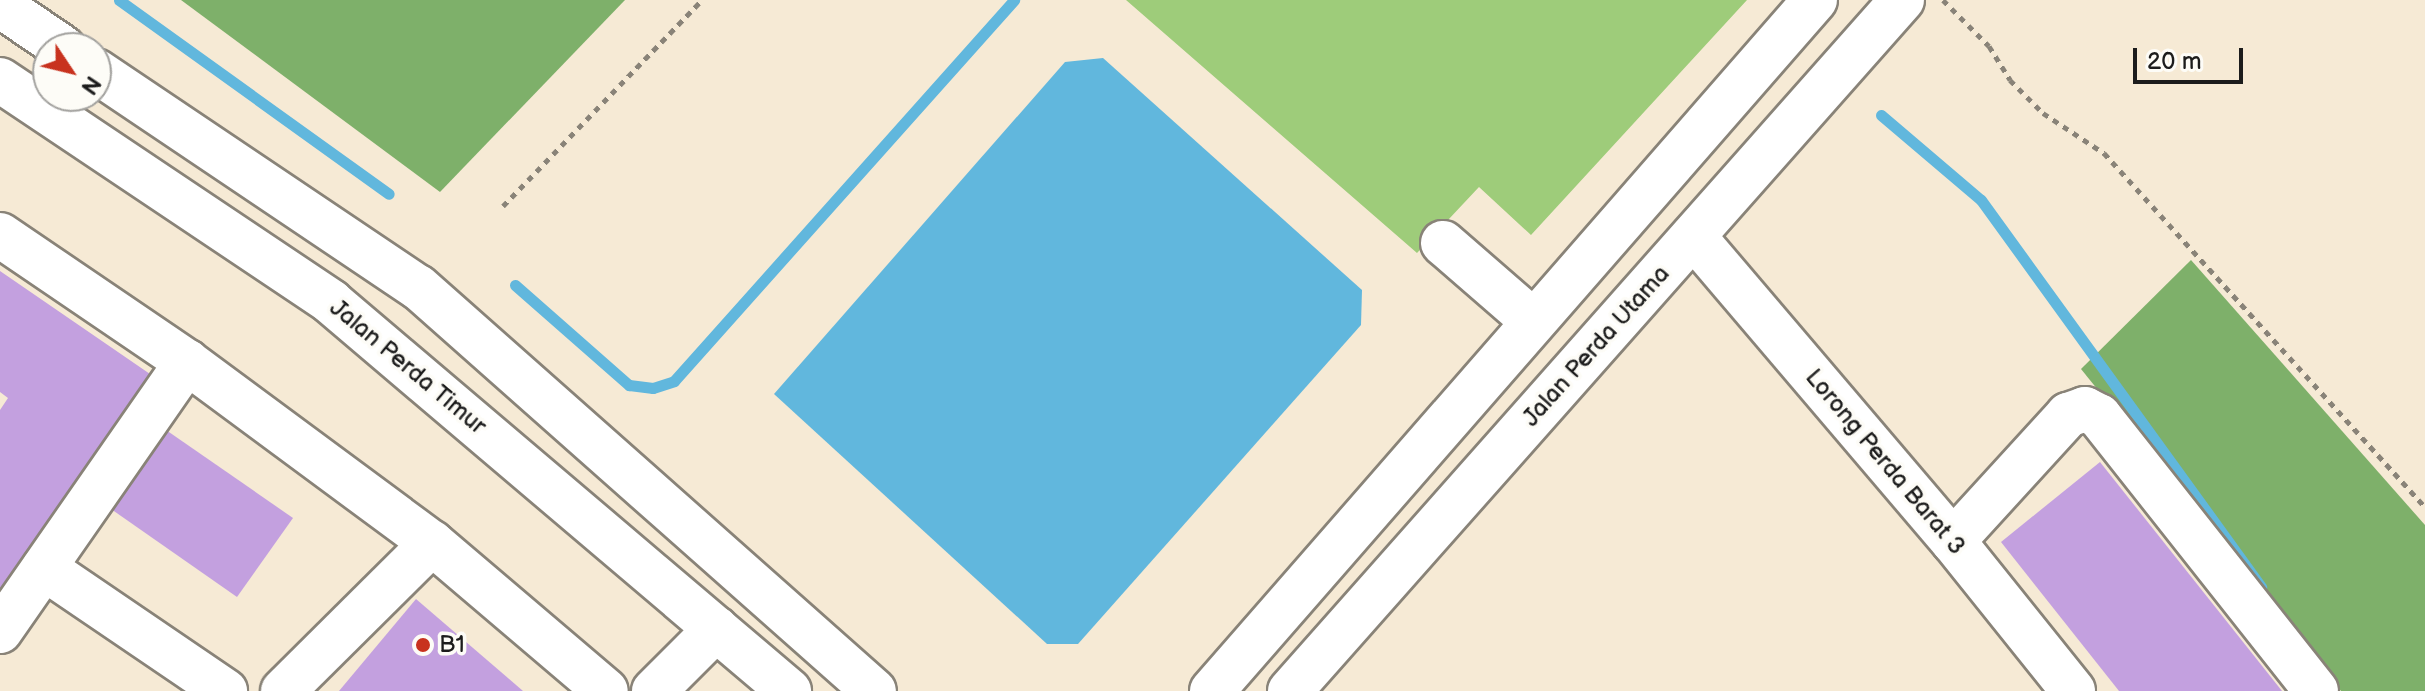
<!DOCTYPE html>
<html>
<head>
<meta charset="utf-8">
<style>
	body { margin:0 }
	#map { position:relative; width:2425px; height:691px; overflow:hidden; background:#f6ead5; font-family:"Balsamiq Sans",sans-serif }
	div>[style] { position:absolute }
	.green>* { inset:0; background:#9ecc7a }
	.forest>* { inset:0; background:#7eb06a }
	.water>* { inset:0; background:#61b7dd }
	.stream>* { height:11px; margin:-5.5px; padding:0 5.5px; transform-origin:5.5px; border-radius:5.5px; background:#61b7dd }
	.building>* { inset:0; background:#c3a0df }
	.path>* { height:5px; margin-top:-2.5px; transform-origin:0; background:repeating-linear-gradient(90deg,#898378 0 6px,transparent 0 12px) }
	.roads { filter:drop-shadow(2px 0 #898378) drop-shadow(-2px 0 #898378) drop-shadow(0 2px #898378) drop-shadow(0 -2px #898378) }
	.minor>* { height:44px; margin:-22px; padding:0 22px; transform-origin:22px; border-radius:22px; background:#fff }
	.dots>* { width:22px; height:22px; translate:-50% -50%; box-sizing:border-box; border:4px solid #fdfcf7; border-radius:50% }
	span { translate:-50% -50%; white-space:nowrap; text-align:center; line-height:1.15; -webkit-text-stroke:7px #fdfcf7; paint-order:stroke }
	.street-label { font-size:24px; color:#1c1c1c }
	.poi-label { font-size:24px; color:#1c1c1c }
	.left { translate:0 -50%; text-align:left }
	.north { position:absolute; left:32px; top:32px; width:80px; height:80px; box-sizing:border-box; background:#fdfcf7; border:2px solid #a3a29f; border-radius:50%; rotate:125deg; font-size:22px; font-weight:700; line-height:32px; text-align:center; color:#1c1c1c }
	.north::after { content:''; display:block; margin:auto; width:28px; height:36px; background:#c8321e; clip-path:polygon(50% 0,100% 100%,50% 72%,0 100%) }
	.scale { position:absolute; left:2133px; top:48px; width:110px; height:36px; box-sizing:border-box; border:4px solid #1c1c1c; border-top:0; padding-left:10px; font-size:24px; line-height:28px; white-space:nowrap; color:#1c1c1c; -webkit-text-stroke:6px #fdfcf7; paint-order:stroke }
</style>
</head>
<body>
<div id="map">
	<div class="green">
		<i style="clip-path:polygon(1126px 0,1747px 0,1531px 235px,1479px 187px,1417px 253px)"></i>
	</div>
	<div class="forest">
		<i style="clip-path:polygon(181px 0,625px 0,440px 192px)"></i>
		<i style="clip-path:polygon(2191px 260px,2425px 525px,2425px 691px,2341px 691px,2081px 369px)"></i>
	</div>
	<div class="water">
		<i style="clip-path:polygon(1103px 58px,1362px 290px,1361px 325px,1078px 644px,1047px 644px,774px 394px,1065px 62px)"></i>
	</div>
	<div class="stream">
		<i style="left:119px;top:0;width:332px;rotate:35.7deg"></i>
		<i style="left:1881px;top:115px;width:131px;rotate:40.4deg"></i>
		<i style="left:1981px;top:200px;width:478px;rotate:54.1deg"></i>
		<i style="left:515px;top:285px;width:152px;rotate:41.3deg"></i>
		<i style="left:629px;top:385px;width:24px;rotate:7deg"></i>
		<i style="left:653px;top:388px;width:22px;rotate:-18deg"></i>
		<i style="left:674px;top:381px;width:511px;rotate:-48.25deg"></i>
	</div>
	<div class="building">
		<i style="clip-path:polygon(0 271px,150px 374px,0 589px,0 410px,8px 398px,0 392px)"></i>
		<i style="clip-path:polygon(166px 430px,293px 518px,237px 597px,111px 509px)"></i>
		<i style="clip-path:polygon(2100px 462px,2282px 691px,2119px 691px,2001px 542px)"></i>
		<i style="clip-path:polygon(416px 599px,523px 691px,339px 691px)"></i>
	</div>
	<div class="path">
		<i style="left:1943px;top:0;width:65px;rotate:45deg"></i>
		<i style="left:1989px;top:46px;width:40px;rotate:58deg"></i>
		<i style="left:2010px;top:80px;width:47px;rotate:45deg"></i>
		<i style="left:2043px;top:113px;width:73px;rotate:33.3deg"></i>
		<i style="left:2104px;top:153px;width:478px;rotate:47.8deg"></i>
		<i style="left:503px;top:206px;width:286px;rotate:-46deg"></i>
	</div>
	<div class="roads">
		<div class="minor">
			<i style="left:0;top:5px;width:76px;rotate:34.3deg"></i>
			<i style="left:96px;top:71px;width:388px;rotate:33.9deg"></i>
			<i style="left:418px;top:287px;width:609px;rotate:41.54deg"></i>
			<i style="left:0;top:80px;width:399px;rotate:33.8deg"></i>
			<i style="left:331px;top:302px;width:601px;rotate:40.34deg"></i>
			<i style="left:0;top:235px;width:226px;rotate:34.2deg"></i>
			<i style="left:187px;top:362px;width:305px;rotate:36.5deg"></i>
			<i style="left:432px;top:543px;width:228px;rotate:40.4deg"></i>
			<i style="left:1694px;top:237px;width:399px;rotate:49.6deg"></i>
			<i style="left:1953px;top:541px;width:192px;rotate:51.3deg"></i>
			<i style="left:1443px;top:243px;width:118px;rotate:40.9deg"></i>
			<i style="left:1953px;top:541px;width:171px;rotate:-47.6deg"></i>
			<i style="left:2068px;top:415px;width:18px;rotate:-19deg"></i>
			<i style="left:2085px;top:409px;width:16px;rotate:27deg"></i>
			<i style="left:2099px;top:416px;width:350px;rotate:51.7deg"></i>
			<i style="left:44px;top:568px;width:219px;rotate:34.2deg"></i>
			<i style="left:0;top:631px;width:328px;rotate:-55.2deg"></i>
			<i style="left:283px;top:691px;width:210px;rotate:-44.8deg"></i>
			<i style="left:654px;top:691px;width:88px;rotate:-45deg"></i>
			<i style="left:1212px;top:691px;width:917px;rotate:-48.89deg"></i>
			<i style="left:1290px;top:691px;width:923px;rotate:-48.47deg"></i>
		</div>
	</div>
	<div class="dots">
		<i style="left:423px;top:645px;background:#c8321e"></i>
	</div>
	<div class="street-label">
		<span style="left:1596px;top:346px;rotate:-48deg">Jalan Perda Utama</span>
		<span style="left:408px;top:367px;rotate:40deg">Jalan Perda Timur</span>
		<span style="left:1885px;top:462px;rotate:50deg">Lorong Perda Barat 3</span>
	</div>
	<div class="poi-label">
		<span class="left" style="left:439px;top:645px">B1</span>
	</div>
	<div class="north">N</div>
	<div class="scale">20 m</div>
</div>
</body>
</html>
